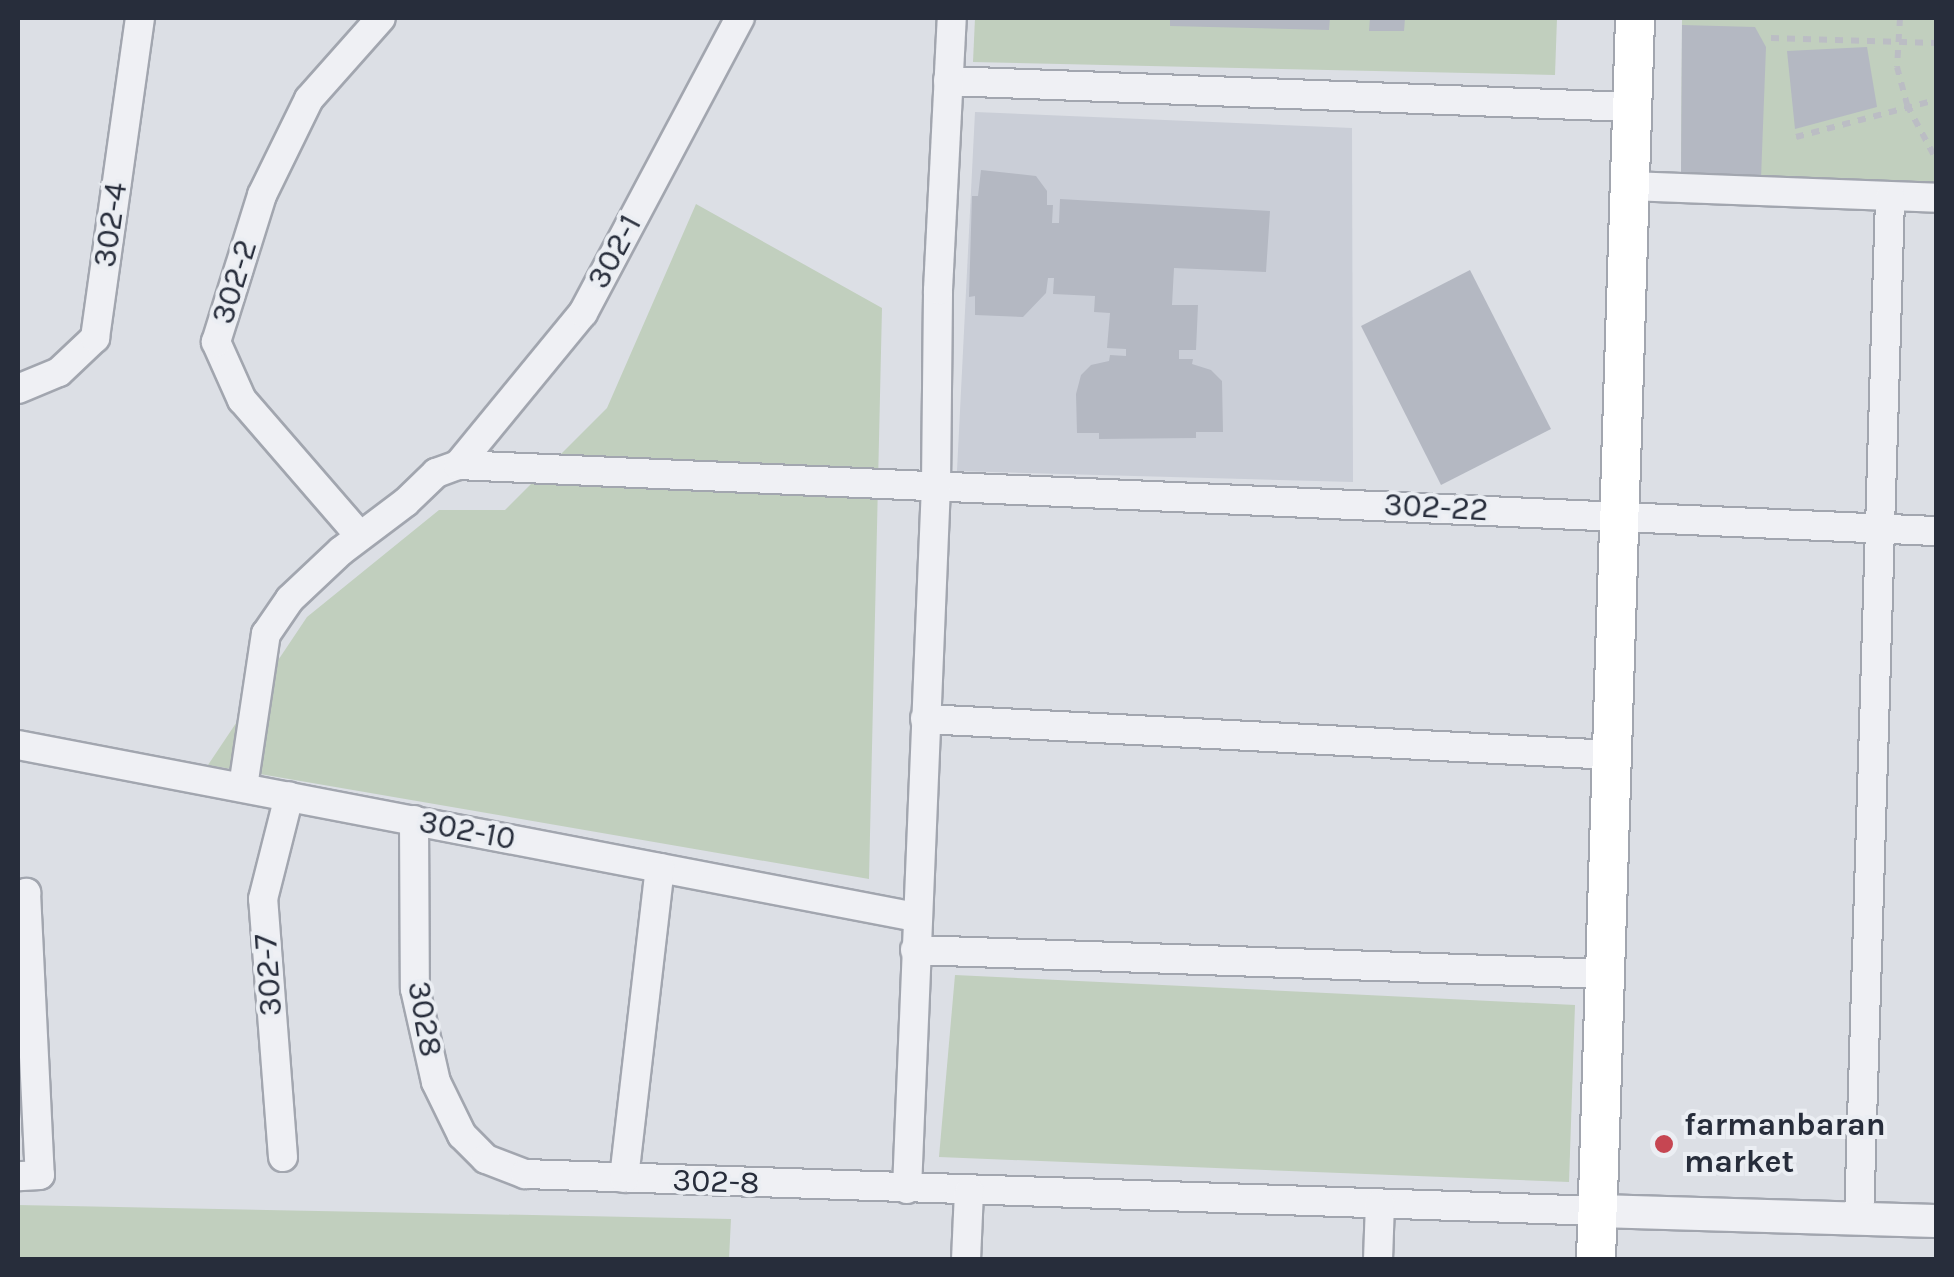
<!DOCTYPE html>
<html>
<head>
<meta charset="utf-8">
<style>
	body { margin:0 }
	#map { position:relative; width:1954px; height:1277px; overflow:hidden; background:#dcdfe5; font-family:Karla,sans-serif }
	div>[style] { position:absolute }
	.built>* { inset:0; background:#caced7 }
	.green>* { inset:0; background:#c1cfbe }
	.building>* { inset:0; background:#b4b8c2 }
	.path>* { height:6px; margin-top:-3px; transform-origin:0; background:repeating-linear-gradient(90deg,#bbbdc4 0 8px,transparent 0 16px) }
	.roads { filter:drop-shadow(2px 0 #a2a6af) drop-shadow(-2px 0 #a2a6af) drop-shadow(0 2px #a2a6af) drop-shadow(0 -2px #a2a6af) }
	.minor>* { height:28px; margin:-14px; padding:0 14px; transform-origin:14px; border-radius:14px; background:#eff0f4 }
	.tertiary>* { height:32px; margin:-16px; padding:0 16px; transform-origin:16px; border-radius:16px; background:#eff0f4 }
	.secondary>* { height:38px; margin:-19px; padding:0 19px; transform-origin:19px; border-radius:19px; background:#fff }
	.dots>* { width:28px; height:28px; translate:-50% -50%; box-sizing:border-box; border:5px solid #ebeef3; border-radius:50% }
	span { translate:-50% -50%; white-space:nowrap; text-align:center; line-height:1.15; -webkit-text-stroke:8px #ebeef3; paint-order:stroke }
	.street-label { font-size:32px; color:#272d3b }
	.poi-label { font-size:32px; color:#272d3b; font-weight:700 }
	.left { translate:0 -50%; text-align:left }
	.frame { position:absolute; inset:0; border:20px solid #272d3b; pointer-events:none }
</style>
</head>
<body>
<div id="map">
	<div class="built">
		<i style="clip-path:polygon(975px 112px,1352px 128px,1353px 482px,957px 471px)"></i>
	</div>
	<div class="green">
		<i style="clip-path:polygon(975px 18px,1557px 18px,1555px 75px,973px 62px)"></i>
		<i style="clip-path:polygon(1682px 18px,1936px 18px,1936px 183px,1681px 176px)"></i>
		<i style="clip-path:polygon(696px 204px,882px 308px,869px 879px,208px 765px,307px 617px,439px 510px,505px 510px,607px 408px)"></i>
		<i style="clip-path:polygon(955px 975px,1575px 1005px,1569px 1182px,939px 1157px)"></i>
		<i style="clip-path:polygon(18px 1205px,731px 1219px,729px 1259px,18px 1260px)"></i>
	</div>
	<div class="building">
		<i style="clip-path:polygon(1170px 18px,1330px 18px,1329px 30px,1170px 26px)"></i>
		<i style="clip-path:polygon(1370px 18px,1405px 18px,1404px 31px,1369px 31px)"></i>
		<i style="clip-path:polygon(1682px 25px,1755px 27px,1766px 47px,1761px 178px,1681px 176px)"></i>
		<i style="clip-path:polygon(1867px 47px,1877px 107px,1795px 129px,1787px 51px)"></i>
		<i style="clip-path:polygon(981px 170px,1036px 176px,1047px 191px,1047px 205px,1053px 205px,1052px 223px,1059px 223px,1060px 199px,1270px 211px,1266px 272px,1174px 268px,1172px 305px,1198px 305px,1196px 350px,1179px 350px,1179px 359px,1193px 359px,1192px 364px,1211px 370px,1222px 381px,1223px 432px,1196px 432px,1196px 438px,1099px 439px,1099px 433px,1077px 433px,1076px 394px,1081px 375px,1091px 365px,1109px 361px,1110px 355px,1126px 356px,1126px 349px,1107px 348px,1110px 313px,1094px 312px,1095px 296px,1053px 294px,1054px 278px,1048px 278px,1046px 293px,1023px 317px,975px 315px,975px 296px,969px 297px,972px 196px,978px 196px)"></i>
		<i style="clip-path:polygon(1470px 270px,1551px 429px,1441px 485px,1361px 326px)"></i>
	</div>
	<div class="path">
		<i style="left:1900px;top:18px;width:49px;rotate:93.5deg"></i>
		<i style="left:1897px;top:67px;width:39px;rotate:75deg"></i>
		<i style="left:1907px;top:105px;width:61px;rotate:61.8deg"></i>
		<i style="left:1771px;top:38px;width:165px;rotate:1.7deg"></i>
		<i style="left:1796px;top:137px;width:145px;rotate:-14.8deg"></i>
	</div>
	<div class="roads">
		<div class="minor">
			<i style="left:948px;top:81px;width:684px;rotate:2.18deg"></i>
			<i style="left:1630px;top:186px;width:306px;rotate:2.2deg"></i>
			<i style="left:18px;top:389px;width:44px;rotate:-22.5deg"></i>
			<i style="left:59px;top:372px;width:50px;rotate:-43.4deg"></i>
			<i style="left:95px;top:338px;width:323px;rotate:-82deg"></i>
			<i style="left:458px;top:465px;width:197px;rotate:-50.6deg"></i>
			<i style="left:583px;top:313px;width:334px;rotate:-62deg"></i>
			<i style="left:360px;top:536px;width:180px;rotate:-130.9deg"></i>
			<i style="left:242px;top:400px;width:64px;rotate:-114.1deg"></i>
			<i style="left:216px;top:342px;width:154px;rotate:-72.6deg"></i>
			<i style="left:262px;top:195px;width:107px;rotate:-63.9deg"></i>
			<i style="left:309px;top:99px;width:108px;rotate:-48.4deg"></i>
			<i style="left:925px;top:719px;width:688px;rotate:3deg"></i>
			<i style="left:18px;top:745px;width:914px;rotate:10.84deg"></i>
			<i style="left:243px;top:787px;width:155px;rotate:-81.5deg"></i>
			<i style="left:266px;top:634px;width:42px;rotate:-55.6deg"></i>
			<i style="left:290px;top:599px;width:70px;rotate:-43.3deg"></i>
			<i style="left:341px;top:551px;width:81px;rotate:-37deg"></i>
			<i style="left:406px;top:502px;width:42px;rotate:-44deg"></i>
			<i style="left:436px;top:473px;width:23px;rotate:-20deg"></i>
			<i style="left:458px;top:465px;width:1479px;rotate:2.56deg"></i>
			<i style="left:414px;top:820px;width:169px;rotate:89.7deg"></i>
			<i style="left:415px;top:989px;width:95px;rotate:77.3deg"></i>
			<i style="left:436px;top:1082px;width:59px;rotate:63.9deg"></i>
			<i style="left:462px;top:1135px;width:34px;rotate:45deg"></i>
			<i style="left:486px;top:1159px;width:42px;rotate:21deg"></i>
			<i style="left:525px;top:1174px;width:1074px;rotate:1.97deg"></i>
			<i style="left:18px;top:896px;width:9px;rotate:-21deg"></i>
			<i style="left:26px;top:893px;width:282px;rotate:87.2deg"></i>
			<i style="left:40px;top:1175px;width:22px;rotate:177deg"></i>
			<i style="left:915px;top:950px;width:690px;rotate:1.99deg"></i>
			<i style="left:283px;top:1157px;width:259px;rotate:-94.4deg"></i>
			<i style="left:263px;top:899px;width:106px;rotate:-75.8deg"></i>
			<i style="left:624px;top:1178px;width:312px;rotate:-83.4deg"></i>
			<i style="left:907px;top:1189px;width:705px;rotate:-87.64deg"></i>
			<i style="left:936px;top:485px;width:195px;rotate:-89.4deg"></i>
			<i style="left:938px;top:290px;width:272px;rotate:-87.1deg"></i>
			<i style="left:1859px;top:1219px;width:1023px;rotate:-88.26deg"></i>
			<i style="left:966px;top:1260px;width:69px;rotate:-87.5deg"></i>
			<i style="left:1378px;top:1260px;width:56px;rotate:-88deg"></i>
		</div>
		<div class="tertiary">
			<i style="left:1598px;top:1211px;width:338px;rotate:1.7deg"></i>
		</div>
		<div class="secondary">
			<i style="left:1596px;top:1260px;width:1243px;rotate:-88.2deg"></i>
		</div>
	</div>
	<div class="dots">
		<i style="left:1664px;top:1144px;background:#c64652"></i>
	</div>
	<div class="street-label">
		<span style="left:111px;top:225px;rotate:-82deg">302-4</span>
		<span style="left:615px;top:252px;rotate:-62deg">302-1</span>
		<span style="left:235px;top:282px;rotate:-73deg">302-2</span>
		<span style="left:1436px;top:508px;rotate:3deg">302-22</span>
		<span style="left:467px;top:831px;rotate:11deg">302-10</span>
		<span style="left:269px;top:975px;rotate:-94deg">302-7</span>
		<span style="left:424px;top:1019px;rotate:80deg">3028</span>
		<span style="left:716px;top:1182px;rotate:2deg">302-8</span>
	</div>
	<div class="poi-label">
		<span class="left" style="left:1684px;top:1144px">farmanbaran<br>market</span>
	</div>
	<div class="frame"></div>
</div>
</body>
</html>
